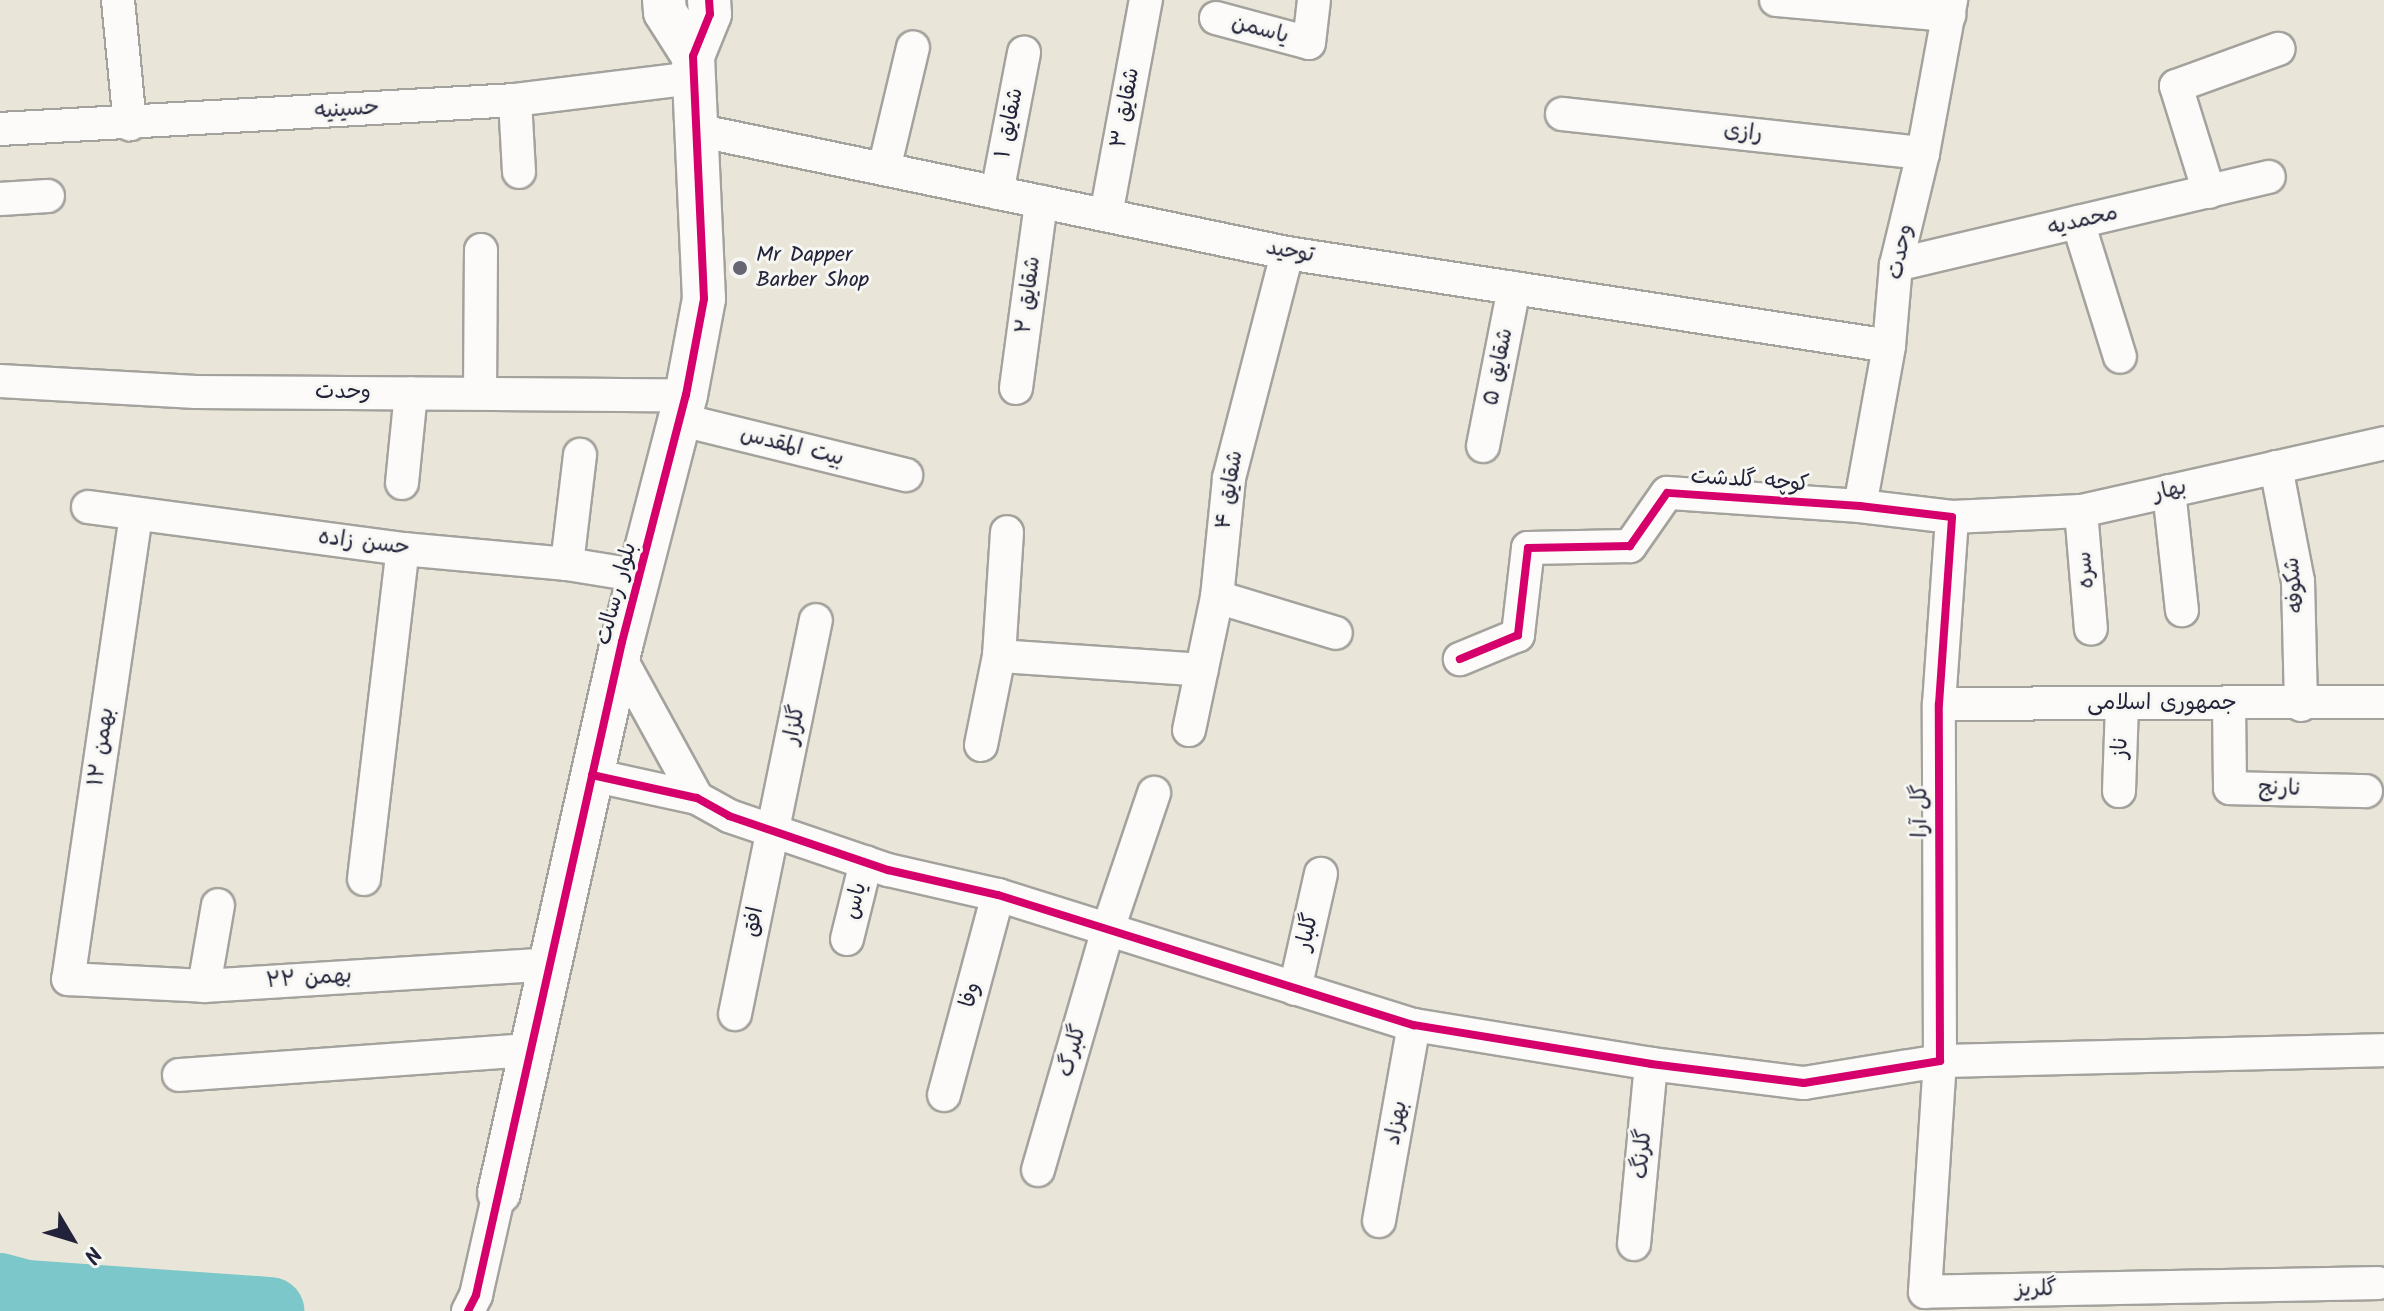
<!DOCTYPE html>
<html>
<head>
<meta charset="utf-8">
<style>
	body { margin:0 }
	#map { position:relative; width:2384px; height:1311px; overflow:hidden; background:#e9e5d8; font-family:Kalam,"Playpen Sans Arabic",sans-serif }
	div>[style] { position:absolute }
	.river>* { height:68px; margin:-34px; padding:0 34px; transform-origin:34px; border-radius:34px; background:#7bc7ca }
	.roads { filter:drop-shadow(2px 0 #a4a29d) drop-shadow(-2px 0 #a4a29d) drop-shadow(0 2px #a4a29d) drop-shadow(0 -2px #a4a29d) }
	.minor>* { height:32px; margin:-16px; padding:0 16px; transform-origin:16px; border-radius:16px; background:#fcfbf9 }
	.tertiary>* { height:42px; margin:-21px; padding:0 21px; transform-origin:21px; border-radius:21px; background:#fcfbf9 }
	.cycleway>* { height:8px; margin:-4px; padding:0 4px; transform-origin:4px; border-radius:4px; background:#d6006c }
	.dots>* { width:22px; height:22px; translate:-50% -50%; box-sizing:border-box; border:4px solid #f6f6f2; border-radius:50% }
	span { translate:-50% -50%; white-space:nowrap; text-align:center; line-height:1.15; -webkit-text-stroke:6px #f6f6f2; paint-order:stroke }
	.street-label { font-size:22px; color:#22223b }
	.poi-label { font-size:22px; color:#22223b }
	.left { translate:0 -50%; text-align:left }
	.north { position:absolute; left:32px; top:1199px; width:80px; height:80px; -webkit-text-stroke:6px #f6f6f2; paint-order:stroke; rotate:128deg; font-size:22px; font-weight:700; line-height:32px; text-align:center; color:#22223b }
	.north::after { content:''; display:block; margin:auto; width:28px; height:36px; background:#22223b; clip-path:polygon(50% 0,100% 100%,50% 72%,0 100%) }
</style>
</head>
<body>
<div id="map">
	<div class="river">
		<i style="left:0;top:1287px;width:27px;rotate:15deg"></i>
		<i style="left:26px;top:1294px;width:245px;rotate:4deg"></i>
	</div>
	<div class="roads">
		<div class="minor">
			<i style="left:118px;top:0;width:125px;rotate:84.5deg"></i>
			<i style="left:1776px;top:0;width:174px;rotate:5deg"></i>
			<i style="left:1216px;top:18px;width:96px;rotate:15deg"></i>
			<i style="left:1309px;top:43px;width:43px;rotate:-83.4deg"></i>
			<i style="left:515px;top:100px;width:72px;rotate:86.8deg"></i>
			<i style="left:1562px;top:114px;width:363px;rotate:6.2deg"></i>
			<i style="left:0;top:129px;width:516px;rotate:-3.22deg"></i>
			<i style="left:515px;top:100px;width:179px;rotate:-7deg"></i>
			<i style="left:696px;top:130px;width:604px;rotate:11.76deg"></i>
			<i style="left:1287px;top:253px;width:609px;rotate:8.78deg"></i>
			<i style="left:884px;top:169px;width:125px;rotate:-76.6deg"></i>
			<i style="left:2209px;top:192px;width:111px;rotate:-107.3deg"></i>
			<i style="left:2176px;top:86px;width:109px;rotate:-19.9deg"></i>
			<i style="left:997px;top:193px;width:143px;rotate:-79.1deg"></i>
			<i style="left:0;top:199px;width:48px;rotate:-3.6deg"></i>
			<i style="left:1106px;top:215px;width:219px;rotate:-79.5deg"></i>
			<i style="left:2078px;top:222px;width:141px;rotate:72.7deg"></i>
			<i style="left:1896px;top:265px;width:383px;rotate:-13.3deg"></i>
			<i style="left:0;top:381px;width:196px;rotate:3.2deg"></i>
			<i style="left:196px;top:392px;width:490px;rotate:0.4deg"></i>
			<i style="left:1016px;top:388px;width:188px;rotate:-82.3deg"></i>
			<i style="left:480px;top:393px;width:143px;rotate:-89.6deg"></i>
			<i style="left:678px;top:419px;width:235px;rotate:13.8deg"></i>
			<i style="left:1483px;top:446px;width:161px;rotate:-78.9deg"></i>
			<i style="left:2276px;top:467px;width:116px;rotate:79.1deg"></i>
			<i style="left:2298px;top:581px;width:124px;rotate:88.6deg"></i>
			<i style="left:402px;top:483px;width:90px;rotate:-84.3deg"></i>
			<i style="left:2169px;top:491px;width:120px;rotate:83.8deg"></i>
			<i style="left:1860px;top:506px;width:163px;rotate:-79.7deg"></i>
			<i style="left:1889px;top:346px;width:81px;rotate:-85.1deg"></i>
			<i style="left:1896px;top:265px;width:115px;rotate:-76.4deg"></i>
			<i style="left:1923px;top:153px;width:156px;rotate:-79.6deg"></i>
			<i style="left:88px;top:507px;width:318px;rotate:7.6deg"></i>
			<i style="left:403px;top:549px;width:165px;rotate:5.2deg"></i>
			<i style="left:567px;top:564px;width:75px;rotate:9.2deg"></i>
			<i style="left:2081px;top:511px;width:118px;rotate:85.2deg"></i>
			<i style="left:136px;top:515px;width:469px;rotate:98.3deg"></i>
			<i style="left:68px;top:979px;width:136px;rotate:2.9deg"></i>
			<i style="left:204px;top:986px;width:347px;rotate:-3.6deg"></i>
			<i style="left:1952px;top:517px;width:129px;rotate:-2.7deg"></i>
			<i style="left:2081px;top:511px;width:311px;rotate:-12.6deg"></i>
			<i style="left:567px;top:564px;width:110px;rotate:-83.2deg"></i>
			<i style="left:1217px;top:597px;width:124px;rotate:16.8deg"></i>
			<i style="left:619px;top:656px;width:162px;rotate:61.2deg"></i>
			<i style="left:999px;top:656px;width:203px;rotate:3.9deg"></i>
			<i style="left:1939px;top:704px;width:445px;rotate:-0.3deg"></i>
			<i style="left:2229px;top:704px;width:84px;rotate:89.3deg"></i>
			<i style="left:2230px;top:788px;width:136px;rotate:1.3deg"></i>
			<i style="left:1189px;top:730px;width:136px;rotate:-78.1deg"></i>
			<i style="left:1217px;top:597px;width:120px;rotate:-84.2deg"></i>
			<i style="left:1229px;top:478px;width:232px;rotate:-75.5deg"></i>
			<i style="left:981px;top:745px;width:91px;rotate:-78.6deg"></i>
			<i style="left:999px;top:656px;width:124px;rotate:-86.3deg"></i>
			<i style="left:592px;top:775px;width:107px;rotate:12.4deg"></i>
			<i style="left:697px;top:798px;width:37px;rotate:29deg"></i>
			<i style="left:729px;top:816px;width:168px;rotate:18.8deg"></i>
			<i style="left:888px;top:870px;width:113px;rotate:12.8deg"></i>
			<i style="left:998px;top:895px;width:436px;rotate:17.4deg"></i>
			<i style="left:1414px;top:1025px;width:240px;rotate:9.3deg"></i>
			<i style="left:1651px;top:1064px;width:154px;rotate:7.1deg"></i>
			<i style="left:1804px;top:1083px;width:138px;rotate:-9.2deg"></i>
			<i style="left:1940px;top:1061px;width:357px;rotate:-90.2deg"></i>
			<i style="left:1939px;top:704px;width:187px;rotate:-86deg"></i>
			<i style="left:1952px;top:517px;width:93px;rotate:-173.2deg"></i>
			<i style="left:1860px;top:506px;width:193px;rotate:-176.1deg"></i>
			<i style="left:1667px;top:493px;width:65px;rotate:124.9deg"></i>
			<i style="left:1630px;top:546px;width:102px;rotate:178.9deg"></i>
			<i style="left:1528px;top:548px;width:88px;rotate:96.6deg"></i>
			<i style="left:1518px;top:635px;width:63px;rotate:157.5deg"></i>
			<i style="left:2119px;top:791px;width:87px;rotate:-88deg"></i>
			<i style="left:364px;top:879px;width:332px;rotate:-83.3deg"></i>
			<i style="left:847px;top:939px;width:79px;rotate:-76.1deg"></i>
			<i style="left:204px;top:986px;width:82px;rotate:-80.2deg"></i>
			<i style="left:1295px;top:989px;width:118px;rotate:-77.3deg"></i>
			<i style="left:735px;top:1014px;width:402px;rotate:-78.4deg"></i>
			<i style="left:179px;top:1075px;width:352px;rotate:-4.1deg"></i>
			<i style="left:944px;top:1095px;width:207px;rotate:-74.9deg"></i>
			<i style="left:1038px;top:1170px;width:248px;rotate:-73.8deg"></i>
			<i style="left:1107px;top:932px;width:147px;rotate:-71.3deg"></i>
			<i style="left:1379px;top:1221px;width:199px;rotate:-79.9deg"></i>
			<i style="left:1634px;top:1244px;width:181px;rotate:-84.6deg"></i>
			<i style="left:2378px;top:1283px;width:453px;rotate:178.9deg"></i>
			<i style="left:1925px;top:1292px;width:231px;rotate:-86.3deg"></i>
			<i style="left:1940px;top:1061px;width:444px;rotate:-1.4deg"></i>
			<i style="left:468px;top:1311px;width:18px;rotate:-63deg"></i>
			<i style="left:476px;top:1295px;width:105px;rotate:-77.3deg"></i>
		</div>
		<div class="tertiary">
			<i style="left:664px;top:0;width:12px;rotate:85deg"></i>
			<i style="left:665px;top:12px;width:52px;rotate:57.5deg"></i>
			<i style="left:499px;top:1193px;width:565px;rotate:-77.42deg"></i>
			<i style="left:622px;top:642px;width:255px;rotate:-75.5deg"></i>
			<i style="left:686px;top:395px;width:98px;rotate:-79.4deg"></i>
			<i style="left:704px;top:299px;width:243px;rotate:-92.6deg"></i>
			<i style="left:693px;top:56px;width:45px;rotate:-68deg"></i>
			<i style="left:710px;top:14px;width:14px;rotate:-94deg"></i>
		</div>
	</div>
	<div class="cycleway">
		<i style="left:592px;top:775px;width:107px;rotate:12.4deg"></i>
		<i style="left:697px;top:798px;width:37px;rotate:29deg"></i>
		<i style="left:729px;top:816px;width:168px;rotate:18.8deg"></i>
		<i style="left:888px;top:870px;width:113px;rotate:12.8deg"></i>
		<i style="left:998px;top:895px;width:436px;rotate:17.4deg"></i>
		<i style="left:1414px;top:1025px;width:240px;rotate:9.3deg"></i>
		<i style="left:1651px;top:1064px;width:154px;rotate:7.1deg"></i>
		<i style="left:1804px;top:1083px;width:138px;rotate:-9.2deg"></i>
		<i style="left:1940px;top:1061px;width:357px;rotate:-90.2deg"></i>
		<i style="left:1939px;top:704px;width:187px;rotate:-86deg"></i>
		<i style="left:1952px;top:517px;width:93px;rotate:-173.2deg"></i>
		<i style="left:1860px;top:506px;width:193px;rotate:-176.1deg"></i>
		<i style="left:1667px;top:493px;width:65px;rotate:124.9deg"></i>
		<i style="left:1630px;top:546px;width:102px;rotate:178.9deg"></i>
		<i style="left:1528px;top:548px;width:88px;rotate:96.6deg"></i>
		<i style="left:1518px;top:635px;width:63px;rotate:157.5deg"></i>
		<i style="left:468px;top:1311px;width:18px;rotate:-63deg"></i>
		<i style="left:476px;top:1295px;width:669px;rotate:-77.4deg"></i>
		<i style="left:622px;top:642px;width:255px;rotate:-75.5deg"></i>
		<i style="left:686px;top:395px;width:98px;rotate:-79.4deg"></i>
		<i style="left:704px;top:299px;width:243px;rotate:-92.6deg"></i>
		<i style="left:693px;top:56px;width:45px;rotate:-68deg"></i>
		<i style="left:710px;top:14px;width:14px;rotate:-94deg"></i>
	</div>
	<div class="dots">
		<i style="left:740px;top:268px;background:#686672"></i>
	</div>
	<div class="street-label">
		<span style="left:1260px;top:30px;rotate:15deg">یاسمن</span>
		<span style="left:1126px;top:108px;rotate:-80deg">شقایق ۳</span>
		<span style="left:347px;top:110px;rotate:-4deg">حسینیه</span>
		<span style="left:1010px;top:123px;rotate:-79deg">شقایق ۱</span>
		<span style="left:1743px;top:133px;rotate:6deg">رازی</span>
		<span style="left:2083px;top:221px;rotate:-13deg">محمدیه</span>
		<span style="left:1290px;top:252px;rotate:10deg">توحید</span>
		<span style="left:1901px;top:252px;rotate:-79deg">وحدت</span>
		<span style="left:1029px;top:295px;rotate:-83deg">شقایق ۲</span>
		<span style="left:1499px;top:367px;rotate:-79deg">شقایق ۵</span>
		<span style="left:343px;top:393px">وحدت</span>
		<span style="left:792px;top:447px;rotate:14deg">بیت المقدس</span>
		<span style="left:1750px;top:481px;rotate:4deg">کوچه گلدشت</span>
		<span style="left:1230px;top:490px;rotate:-81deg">شقایق ۴</span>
		<span style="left:2170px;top:491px;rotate:-13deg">بهار</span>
		<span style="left:364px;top:543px;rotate:7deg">حسن زاده</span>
		<span style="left:2086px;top:570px;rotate:-95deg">سره</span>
		<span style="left:2295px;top:585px;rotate:-96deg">شکوفه</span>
		<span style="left:617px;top:594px;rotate:-75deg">بلوار رسالت</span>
		<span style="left:2162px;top:704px">جمهوری اسلامی</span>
		<span style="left:795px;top:725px;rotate:-79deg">گلزار</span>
		<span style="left:102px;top:747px;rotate:-82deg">۱۲ بهمن</span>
		<span style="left:2121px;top:748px;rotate:-88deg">ناز</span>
		<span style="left:2280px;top:789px;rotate:1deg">نارنج</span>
		<span style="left:1921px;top:811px;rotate:-90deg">گل آرا</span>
		<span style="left:856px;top:901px;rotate:-76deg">یاس</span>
		<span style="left:754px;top:922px;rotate:-78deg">افق</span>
		<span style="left:1308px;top:932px;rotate:-77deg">گلبار</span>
		<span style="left:309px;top:979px;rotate:-4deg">۲۲ بهمن</span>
		<span style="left:971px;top:995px;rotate:-75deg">وفا</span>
		<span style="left:1073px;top:1051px;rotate:-74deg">گلبرگ</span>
		<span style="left:1397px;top:1123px;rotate:-80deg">بهزاد</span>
		<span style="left:1643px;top:1154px;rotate:-85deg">گلرنگ</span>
		<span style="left:2036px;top:1290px;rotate:-1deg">گلریز</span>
	</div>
	<div class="poi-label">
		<span class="left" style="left:756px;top:268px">Mr Dapper<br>Barber Shop</span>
	</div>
	<div class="north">N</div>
</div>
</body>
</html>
